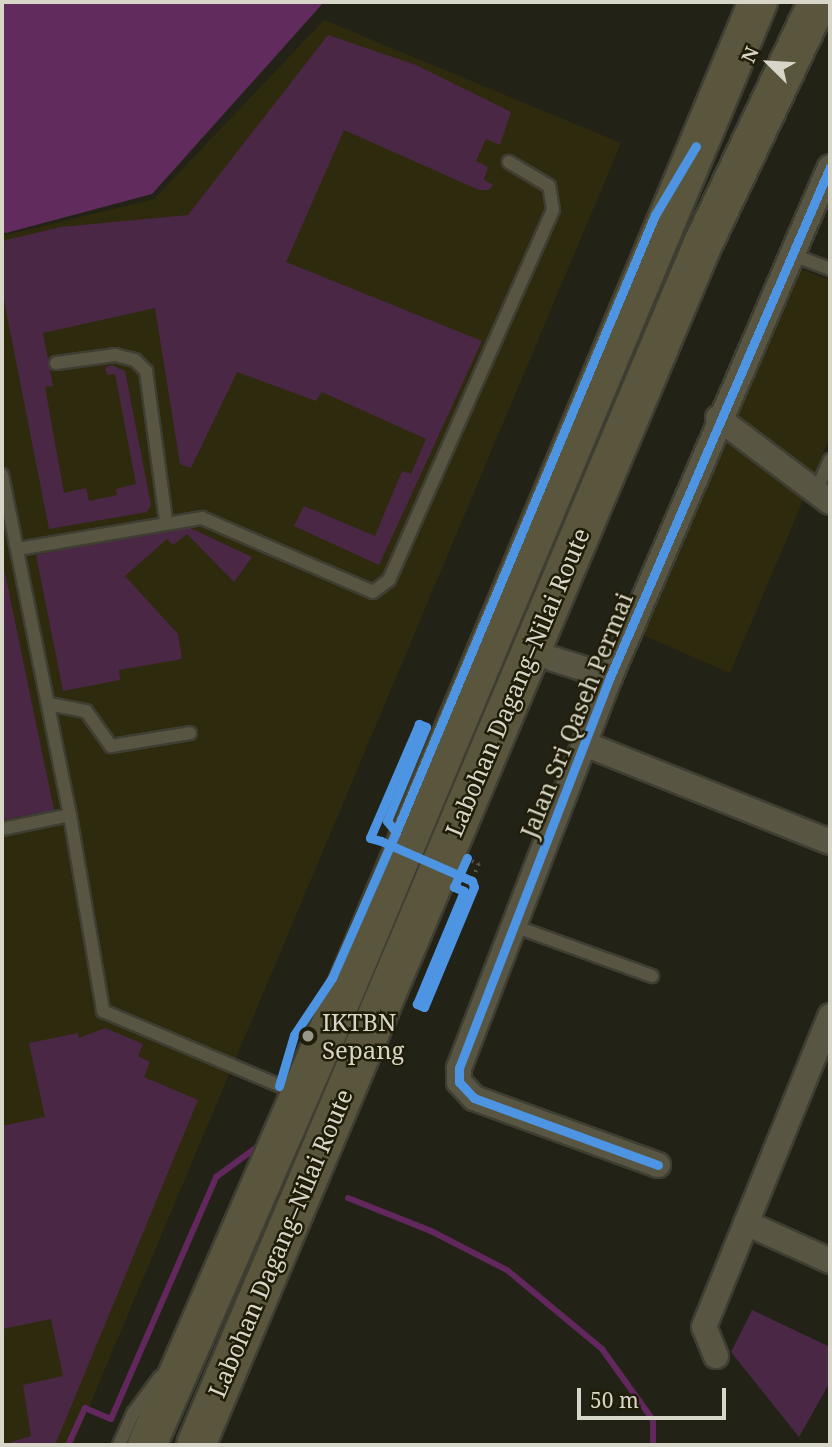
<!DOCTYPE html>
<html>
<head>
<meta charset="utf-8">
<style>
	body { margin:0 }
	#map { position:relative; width:832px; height:1447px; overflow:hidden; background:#232216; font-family:"Noto Serif",serif }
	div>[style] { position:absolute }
	.built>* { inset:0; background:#2d2a0e }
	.green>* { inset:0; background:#4b2746 }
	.forest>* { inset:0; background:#612b5d }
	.stream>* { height:6px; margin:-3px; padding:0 3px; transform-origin:3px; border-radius:3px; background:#62285e }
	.path>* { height:3.5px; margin-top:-1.75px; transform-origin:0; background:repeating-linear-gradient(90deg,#565445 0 2px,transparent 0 7px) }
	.roads { filter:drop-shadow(2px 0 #3f3e33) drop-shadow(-2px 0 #3f3e33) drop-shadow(0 2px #3f3e33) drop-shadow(0 -2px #3f3e33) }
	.service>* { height:12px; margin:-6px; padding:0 6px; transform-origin:6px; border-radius:6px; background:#585542 }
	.minor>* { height:24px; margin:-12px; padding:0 12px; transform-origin:12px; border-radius:12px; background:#585542 }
	.primary>* { height:38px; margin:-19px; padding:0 19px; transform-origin:19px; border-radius:19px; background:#59563d }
	.cycleway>* { height:9px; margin:-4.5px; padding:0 4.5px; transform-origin:4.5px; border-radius:4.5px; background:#4d94e3 }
	.dots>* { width:19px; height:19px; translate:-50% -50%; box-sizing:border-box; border:4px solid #1f1c07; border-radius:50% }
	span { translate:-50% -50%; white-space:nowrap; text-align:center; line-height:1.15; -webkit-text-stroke:5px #1f1c07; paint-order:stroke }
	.street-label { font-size:24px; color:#d7d6c8 }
	.poi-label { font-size:24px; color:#d7d6c8 }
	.left { translate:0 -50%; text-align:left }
	.frame { position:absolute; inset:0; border:4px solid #d7d6c8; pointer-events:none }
	.north { position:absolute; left:734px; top:28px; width:70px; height:70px; -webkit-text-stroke:5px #1f1c07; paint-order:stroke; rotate:294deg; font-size:19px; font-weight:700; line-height:28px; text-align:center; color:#d7d6c8 }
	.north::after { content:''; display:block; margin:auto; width:24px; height:32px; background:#d7d6c8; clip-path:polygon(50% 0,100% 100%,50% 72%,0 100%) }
	.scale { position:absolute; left:577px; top:1388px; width:149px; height:32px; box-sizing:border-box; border:4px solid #d7d6c8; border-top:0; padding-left:9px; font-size:21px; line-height:24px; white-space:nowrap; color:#d7d6c8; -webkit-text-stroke:5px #1f1c07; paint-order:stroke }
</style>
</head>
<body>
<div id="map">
	<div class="built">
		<i style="clip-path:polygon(324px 20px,621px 143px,73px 1445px,2px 1445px,2px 236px,154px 199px)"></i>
		<i style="clip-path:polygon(798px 268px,830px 280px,830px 437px,730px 673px,640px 634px)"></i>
	</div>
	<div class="green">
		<i style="clip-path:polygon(328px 35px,416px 65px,511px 112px,500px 145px,486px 139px,476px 161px,488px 167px,484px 180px,493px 185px,489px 190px,479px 190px,344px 130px,286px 262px,482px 341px,379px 565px,294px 526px,304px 506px,375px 536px,402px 471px,411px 474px,426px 439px,322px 392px,316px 401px,237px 372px,191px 468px,180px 464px,155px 308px,43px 333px,53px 386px,45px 387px,64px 493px,86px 488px,89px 501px,117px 495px,116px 489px,136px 484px,115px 374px,107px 375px,105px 367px,112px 365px,125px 371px,151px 505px,147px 512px,49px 529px,2px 290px,2px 241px,61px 227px,188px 215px)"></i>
		<i style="clip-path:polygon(186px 526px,252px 557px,234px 582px,187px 534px,173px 545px,167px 539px,125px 576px,178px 634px,182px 659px,119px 670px,120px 680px,63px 691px,36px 555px)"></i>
		<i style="clip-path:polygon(2px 559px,54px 810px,2px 820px)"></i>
		<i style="clip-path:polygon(105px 1028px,143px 1044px,138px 1056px,150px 1062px,144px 1077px,198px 1100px,55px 1445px,2px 1445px,31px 1436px,23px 1385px,63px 1376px,51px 1319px,2px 1329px,2px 1126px,45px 1117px,29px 1043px,78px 1033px,79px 1038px)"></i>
		<i style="clip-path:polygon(752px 1310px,830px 1347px,830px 1382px,799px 1437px,731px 1352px)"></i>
	</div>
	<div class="forest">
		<i style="clip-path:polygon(2px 2px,324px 2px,152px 194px,6px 233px,2px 232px)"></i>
	</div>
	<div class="stream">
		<i style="left:348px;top:1198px;width:89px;rotate:21.7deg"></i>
		<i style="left:431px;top:1231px;width:85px;rotate:27.2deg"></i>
		<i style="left:507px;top:1270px;width:124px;rotate:39.7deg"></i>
		<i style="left:602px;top:1349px;width:87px;rotate:54.3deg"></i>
		<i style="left:653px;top:1420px;width:25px;rotate:90deg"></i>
		<i style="left:68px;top:1445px;width:41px;rotate:-65.3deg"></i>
		<i style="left:85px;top:1408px;width:28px;rotate:23deg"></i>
		<i style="left:111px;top:1419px;width:264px;rotate:-66.5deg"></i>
		<i style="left:216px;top:1177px;width:51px;rotate:-36.2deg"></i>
	</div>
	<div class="path">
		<i style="left:472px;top:861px;width:8px;rotate:23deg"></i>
		<i style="left:479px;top:864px;width:18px;rotate:112deg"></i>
	</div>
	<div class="roads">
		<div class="service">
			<i style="left:790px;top:254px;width:43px;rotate:20.6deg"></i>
			<i style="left:56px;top:363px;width:60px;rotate:-7.7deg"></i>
			<i style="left:115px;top:355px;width:21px;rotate:14deg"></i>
			<i style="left:135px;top:360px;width:16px;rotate:45deg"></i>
			<i style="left:146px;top:371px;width:151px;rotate:82.4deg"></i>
			<i style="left:2px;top:475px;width:347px;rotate:78.7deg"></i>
			<i style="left:70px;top:815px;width:199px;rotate:80.4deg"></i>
			<i style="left:103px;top:1011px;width:211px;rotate:22.9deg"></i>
			<i style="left:816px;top:491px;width:34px;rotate:-66deg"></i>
			<i style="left:18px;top:549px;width:187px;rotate:-9.6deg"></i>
			<i style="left:202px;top:518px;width:186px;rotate:23.4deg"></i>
			<i style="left:373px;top:592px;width:20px;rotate:-37deg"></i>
			<i style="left:389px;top:580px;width:405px;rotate:-66.1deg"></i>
			<i style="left:553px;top:210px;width:24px;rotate:-99deg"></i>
			<i style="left:549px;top:186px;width:47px;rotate:-149deg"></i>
			<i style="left:49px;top:704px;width:38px;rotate:11deg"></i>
			<i style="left:86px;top:711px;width:43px;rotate:54.5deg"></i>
			<i style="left:111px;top:746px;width:80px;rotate:-9.3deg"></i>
			<i style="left:2px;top:829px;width:69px;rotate:-11.6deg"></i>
			<i style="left:511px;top:925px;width:150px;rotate:19.9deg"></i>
			<i style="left:119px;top:1445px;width:36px;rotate:-66deg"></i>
			<i style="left:134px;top:1412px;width:44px;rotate:-53.4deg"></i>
		</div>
		<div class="minor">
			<i style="left:718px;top:418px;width:140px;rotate:36.9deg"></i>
			<i style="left:553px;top:659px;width:60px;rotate:17.5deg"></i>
			<i style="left:585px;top:744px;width:264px;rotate:21.8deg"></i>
			<i style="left:658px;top:1165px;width:196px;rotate:-160deg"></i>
			<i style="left:474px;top:1098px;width:22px;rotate:-133deg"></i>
			<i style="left:459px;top:1082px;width:14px;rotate:-90deg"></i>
			<i style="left:459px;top:1068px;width:419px;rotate:-68.9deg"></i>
			<i style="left:610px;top:677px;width:555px;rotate:-66.67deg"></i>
			<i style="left:746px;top:1223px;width:92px;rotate:24.3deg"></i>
			<i style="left:716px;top:1356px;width:31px;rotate:-112deg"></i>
			<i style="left:704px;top:1327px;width:336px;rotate:-67.9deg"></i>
		</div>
		<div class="primary">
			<i style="left:147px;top:1445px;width:439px;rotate:-66.4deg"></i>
			<i style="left:323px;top:1043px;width:1128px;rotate:-67.32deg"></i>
			<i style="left:196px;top:1445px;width:1301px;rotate:-67.12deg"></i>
			<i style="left:702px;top:246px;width:270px;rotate:-64.6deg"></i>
		</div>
	</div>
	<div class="cycleway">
		<i style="left:396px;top:832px;width:14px;rotate:-129deg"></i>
		<i style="left:387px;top:821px;width:102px;rotate:-67.5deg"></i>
		<i style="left:426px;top:727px;width:8px;rotate:-157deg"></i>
		<i style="left:419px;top:724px;width:124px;rotate:113.3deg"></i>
		<i style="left:370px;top:838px;width:11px;rotate:15deg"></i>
		<i style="left:381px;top:841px;width:99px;rotate:23.7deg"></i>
		<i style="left:472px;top:881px;width:6px;rotate:72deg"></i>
		<i style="left:474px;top:887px;width:130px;rotate:112.6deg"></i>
		<i style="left:424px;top:1007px;width:8px;rotate:-157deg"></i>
		<i style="left:417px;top:1004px;width:122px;rotate:-67.4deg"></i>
		<i style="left:464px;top:891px;width:11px;rotate:-158deg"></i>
		<i style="left:454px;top:887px;width:32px;rotate:-66deg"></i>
		<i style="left:279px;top:1086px;width:53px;rotate:-73.6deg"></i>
		<i style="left:294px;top:1035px;width:69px;rotate:-56.3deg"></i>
		<i style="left:332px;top:978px;width:159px;rotate:-66.3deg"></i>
		<i style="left:396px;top:832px;width:669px;rotate:-67.23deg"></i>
		<i style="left:655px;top:215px;width:80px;rotate:-59.3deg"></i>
		<i style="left:658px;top:1165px;width:196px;rotate:-160deg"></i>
		<i style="left:474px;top:1098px;width:22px;rotate:-133deg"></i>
		<i style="left:459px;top:1082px;width:14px;rotate:-90deg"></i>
		<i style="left:459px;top:1068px;width:419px;rotate:-68.9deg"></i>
		<i style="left:610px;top:677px;width:555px;rotate:-66.67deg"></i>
	</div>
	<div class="dots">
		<i style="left:308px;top:1036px;background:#98978a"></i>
	</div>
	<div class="street-label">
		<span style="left:517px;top:682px;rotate:-67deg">Labohan Dagang–Nilai Route</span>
		<span style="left:576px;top:715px;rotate:-68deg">Jalan Sri Qaseh Permai</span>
		<span style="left:280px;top:1243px;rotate:-67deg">Labohan Dagang–Nilai Route</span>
	</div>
	<div class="poi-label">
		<span class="left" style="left:322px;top:1036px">IKTBN<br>Sepang</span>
	</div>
	<div class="frame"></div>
	<div class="north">N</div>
	<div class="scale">50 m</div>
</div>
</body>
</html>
